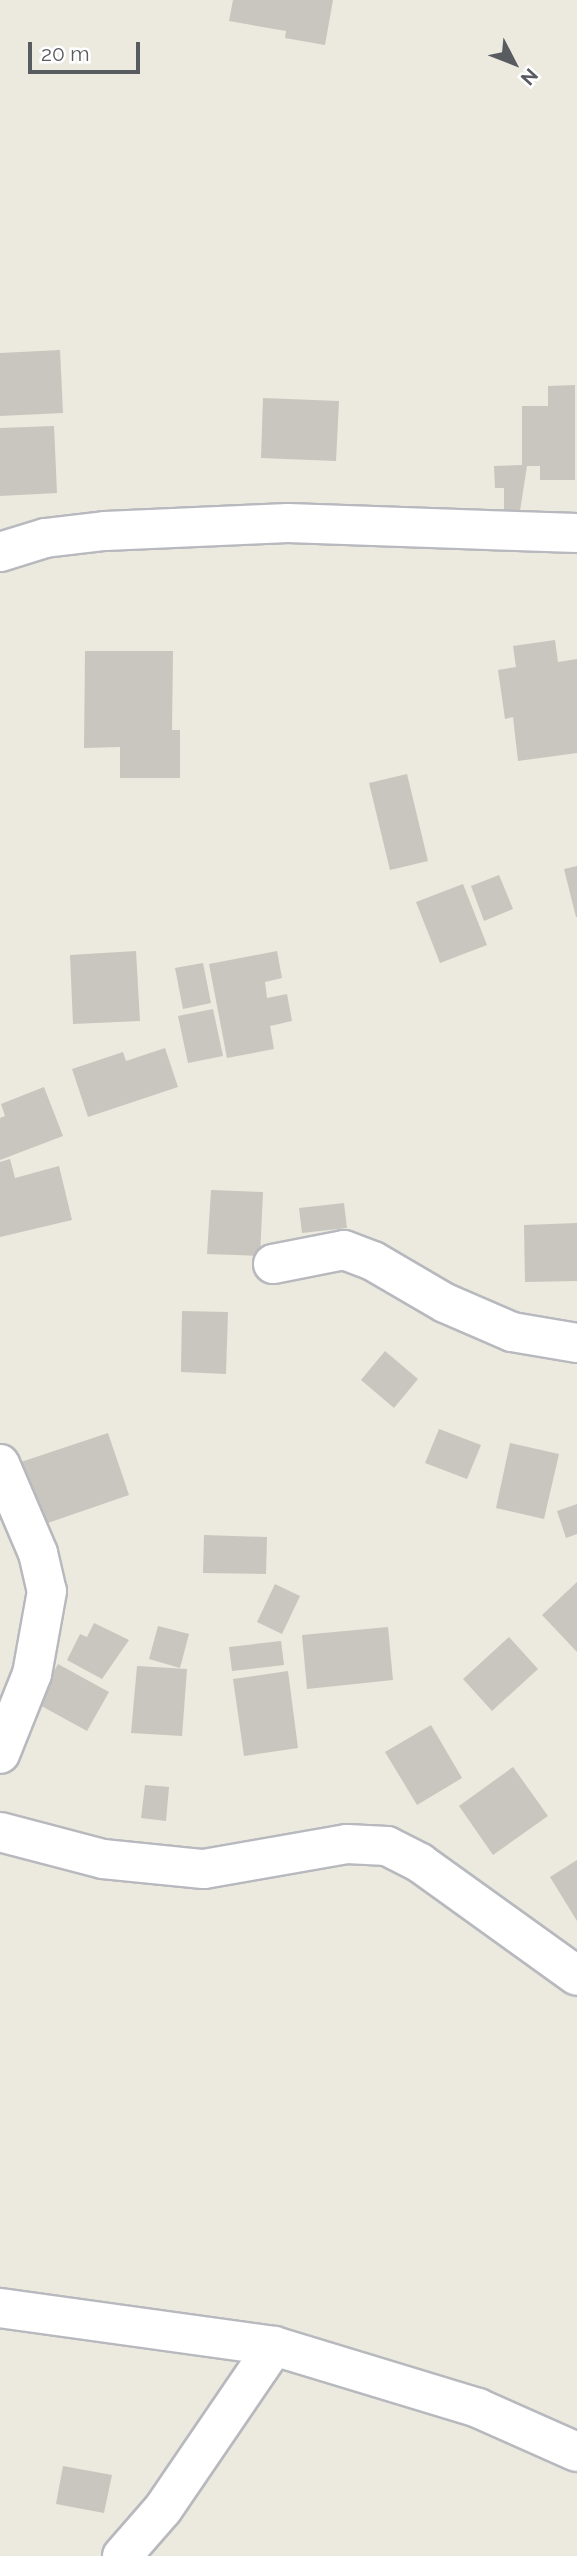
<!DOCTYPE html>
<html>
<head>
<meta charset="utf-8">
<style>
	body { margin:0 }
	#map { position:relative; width:577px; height:2556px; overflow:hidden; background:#eceade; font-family:Raleway,sans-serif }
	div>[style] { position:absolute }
	.building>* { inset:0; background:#c8c6be }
	.roads { filter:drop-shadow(2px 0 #b7b9be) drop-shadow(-2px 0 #b7b9be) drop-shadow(0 2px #b7b9be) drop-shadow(0 -2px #b7b9be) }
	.minor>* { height:38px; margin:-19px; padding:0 19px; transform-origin:19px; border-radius:19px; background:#fff }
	span { translate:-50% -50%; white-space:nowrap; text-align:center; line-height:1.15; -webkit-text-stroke:7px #fff; paint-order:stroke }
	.north { position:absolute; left:479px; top:28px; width:70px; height:70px; -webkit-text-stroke:5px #fff; paint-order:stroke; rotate:132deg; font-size:19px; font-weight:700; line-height:28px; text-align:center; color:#585b60 }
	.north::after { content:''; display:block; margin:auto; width:24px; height:32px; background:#585b60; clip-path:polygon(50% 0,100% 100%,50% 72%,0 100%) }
	.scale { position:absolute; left:28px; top:42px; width:112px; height:32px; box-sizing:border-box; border:4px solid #585b60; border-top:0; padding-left:9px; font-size:21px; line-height:24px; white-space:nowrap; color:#585b60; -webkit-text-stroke:5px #fff; paint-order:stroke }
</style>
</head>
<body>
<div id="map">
	<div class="building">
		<i style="clip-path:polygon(233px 0,333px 0,325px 45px,285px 38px,286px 31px,229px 21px)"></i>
		<i style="clip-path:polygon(60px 350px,63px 413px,0 416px,0 353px)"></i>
		<i style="clip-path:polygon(575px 385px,575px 480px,540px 480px,540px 466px,527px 466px,520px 511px,504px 511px,504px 488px,495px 488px,494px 466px,522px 465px,522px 406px,548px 406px,548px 386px)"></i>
		<i style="clip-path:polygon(263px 398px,339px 401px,336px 461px,261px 458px)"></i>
		<i style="clip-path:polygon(54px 426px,57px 493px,0 496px,0 428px)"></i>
		<i style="clip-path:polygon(555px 640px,558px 662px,577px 659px,577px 753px,518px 761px,513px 717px,505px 719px,498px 670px,516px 667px,513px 646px)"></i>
		<i style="clip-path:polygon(85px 651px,173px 651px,172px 730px,180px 730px,180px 778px,120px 778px,120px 747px,84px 748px)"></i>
		<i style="clip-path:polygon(407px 774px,428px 861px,390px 870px,369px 783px)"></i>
		<i style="clip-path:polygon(577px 866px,577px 917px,576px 917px,564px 869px)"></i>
		<i style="clip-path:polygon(499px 875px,513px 909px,484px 921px,471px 886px)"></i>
		<i style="clip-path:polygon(463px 884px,487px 945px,440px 963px,416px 902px)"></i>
		<i style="clip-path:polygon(136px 951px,140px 1021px,73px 1024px,70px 955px)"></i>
		<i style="clip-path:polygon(277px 951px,282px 978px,265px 982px,267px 998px,287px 994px,292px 1021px,270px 1026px,274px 1049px,227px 1058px,209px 964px)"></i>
		<i style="clip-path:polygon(203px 963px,211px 1003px,183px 1009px,175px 968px)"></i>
		<i style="clip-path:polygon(213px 1009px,223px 1056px,188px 1063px,178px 1016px)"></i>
		<i style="clip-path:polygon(165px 1048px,178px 1087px,88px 1117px,72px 1069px,123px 1052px,126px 1061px)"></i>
		<i style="clip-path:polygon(44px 1087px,63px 1136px,0 1160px,0 1118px,5px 1116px,1px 1104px)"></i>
		<i style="clip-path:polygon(10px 1159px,15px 1178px,59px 1166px,72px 1220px,0 1237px,0 1162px)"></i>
		<i style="clip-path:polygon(211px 1190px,263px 1192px,260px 1256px,207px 1254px)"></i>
		<i style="clip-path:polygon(344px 1203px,347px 1228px,302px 1233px,299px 1208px)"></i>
		<i style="clip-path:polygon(577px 1223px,577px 1281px,525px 1282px,524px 1225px)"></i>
		<i style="clip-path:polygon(182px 1311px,228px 1312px,226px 1374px,181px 1372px)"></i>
		<i style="clip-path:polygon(385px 1351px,418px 1379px,394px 1408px,361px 1380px)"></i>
		<i style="clip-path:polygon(439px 1429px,481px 1445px,467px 1479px,425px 1463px)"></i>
		<i style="clip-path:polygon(108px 1433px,129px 1495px,42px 1525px,21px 1462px)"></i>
		<i style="clip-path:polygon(510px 1443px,559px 1454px,544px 1519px,496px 1508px)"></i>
		<i style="clip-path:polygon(577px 1504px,577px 1534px,566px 1538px,557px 1511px)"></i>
		<i style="clip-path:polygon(204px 1535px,267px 1537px,266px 1574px,203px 1573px)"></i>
		<i style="clip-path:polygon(577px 1582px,577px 1652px,542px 1615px)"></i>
		<i style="clip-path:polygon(275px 1584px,300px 1596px,282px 1634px,257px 1622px)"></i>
		<i style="clip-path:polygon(94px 1623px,129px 1640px,102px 1679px,67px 1660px,80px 1634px,87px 1637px)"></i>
		<i style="clip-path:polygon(158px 1626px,189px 1634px,180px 1668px,149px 1659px)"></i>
		<i style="clip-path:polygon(388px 1627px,393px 1680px,307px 1689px,302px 1635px)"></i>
		<i style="clip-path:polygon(509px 1637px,538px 1669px,492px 1711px,463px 1679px)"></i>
		<i style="clip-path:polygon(281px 1641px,284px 1665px,232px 1671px,229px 1647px)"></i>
		<i style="clip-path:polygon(58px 1664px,109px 1692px,87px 1731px,36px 1703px)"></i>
		<i style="clip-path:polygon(137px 1666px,187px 1669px,182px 1736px,131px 1733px)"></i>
		<i style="clip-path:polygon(288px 1671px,298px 1748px,244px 1756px,233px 1679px)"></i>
		<i style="clip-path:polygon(431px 1725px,462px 1778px,417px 1805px,385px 1752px)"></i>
		<i style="clip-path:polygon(513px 1767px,548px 1816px,493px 1855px,459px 1806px)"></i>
		<i style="clip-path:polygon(145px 1785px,169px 1787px,166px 1821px,141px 1818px)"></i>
		<i style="clip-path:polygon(577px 1860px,577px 1921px,550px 1877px)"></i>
		<i style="clip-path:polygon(63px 2466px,112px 2475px,104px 2513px,56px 2504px)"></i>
	</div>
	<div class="roads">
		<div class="minor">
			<i style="left:0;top:552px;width:47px;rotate:-17.3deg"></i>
			<i style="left:45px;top:538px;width:60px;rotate:-6.7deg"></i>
			<i style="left:105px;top:531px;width:183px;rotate:-2.5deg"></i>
			<i style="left:288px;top:523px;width:289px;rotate:2deg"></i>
			<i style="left:273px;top:1264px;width:72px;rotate:-11.2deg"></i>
			<i style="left:344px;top:1250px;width:31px;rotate:21deg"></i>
			<i style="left:373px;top:1261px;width:83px;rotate:30.3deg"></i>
			<i style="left:445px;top:1303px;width:73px;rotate:23.4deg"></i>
			<i style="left:512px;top:1332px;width:66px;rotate:9.6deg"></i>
			<i style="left:0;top:1464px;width:97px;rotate:66.9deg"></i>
			<i style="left:38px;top:1553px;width:39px;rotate:77deg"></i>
			<i style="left:47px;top:1591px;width:84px;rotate:100.2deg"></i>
			<i style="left:32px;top:1674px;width:86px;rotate:111.8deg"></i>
			<i style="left:0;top:1832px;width:106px;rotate:14.7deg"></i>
			<i style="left:103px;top:1859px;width:101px;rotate:5.7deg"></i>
			<i style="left:204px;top:1869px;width:145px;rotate:-9.9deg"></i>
			<i style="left:347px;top:1844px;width:40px;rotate:2.9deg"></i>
			<i style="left:387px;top:1846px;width:37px;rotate:27deg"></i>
			<i style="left:420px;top:1863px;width:193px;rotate:35.7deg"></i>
			<i style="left:0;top:2308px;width:277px;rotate:7.9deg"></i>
			<i style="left:274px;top:2346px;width:213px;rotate:16.9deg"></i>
			<i style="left:478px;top:2408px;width:108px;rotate:24deg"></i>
			<i style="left:122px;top:2556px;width:62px;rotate:-48.9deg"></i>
			<i style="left:163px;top:2509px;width:197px;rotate:-55.7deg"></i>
		</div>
	</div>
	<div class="north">N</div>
	<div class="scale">20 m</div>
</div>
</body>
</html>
